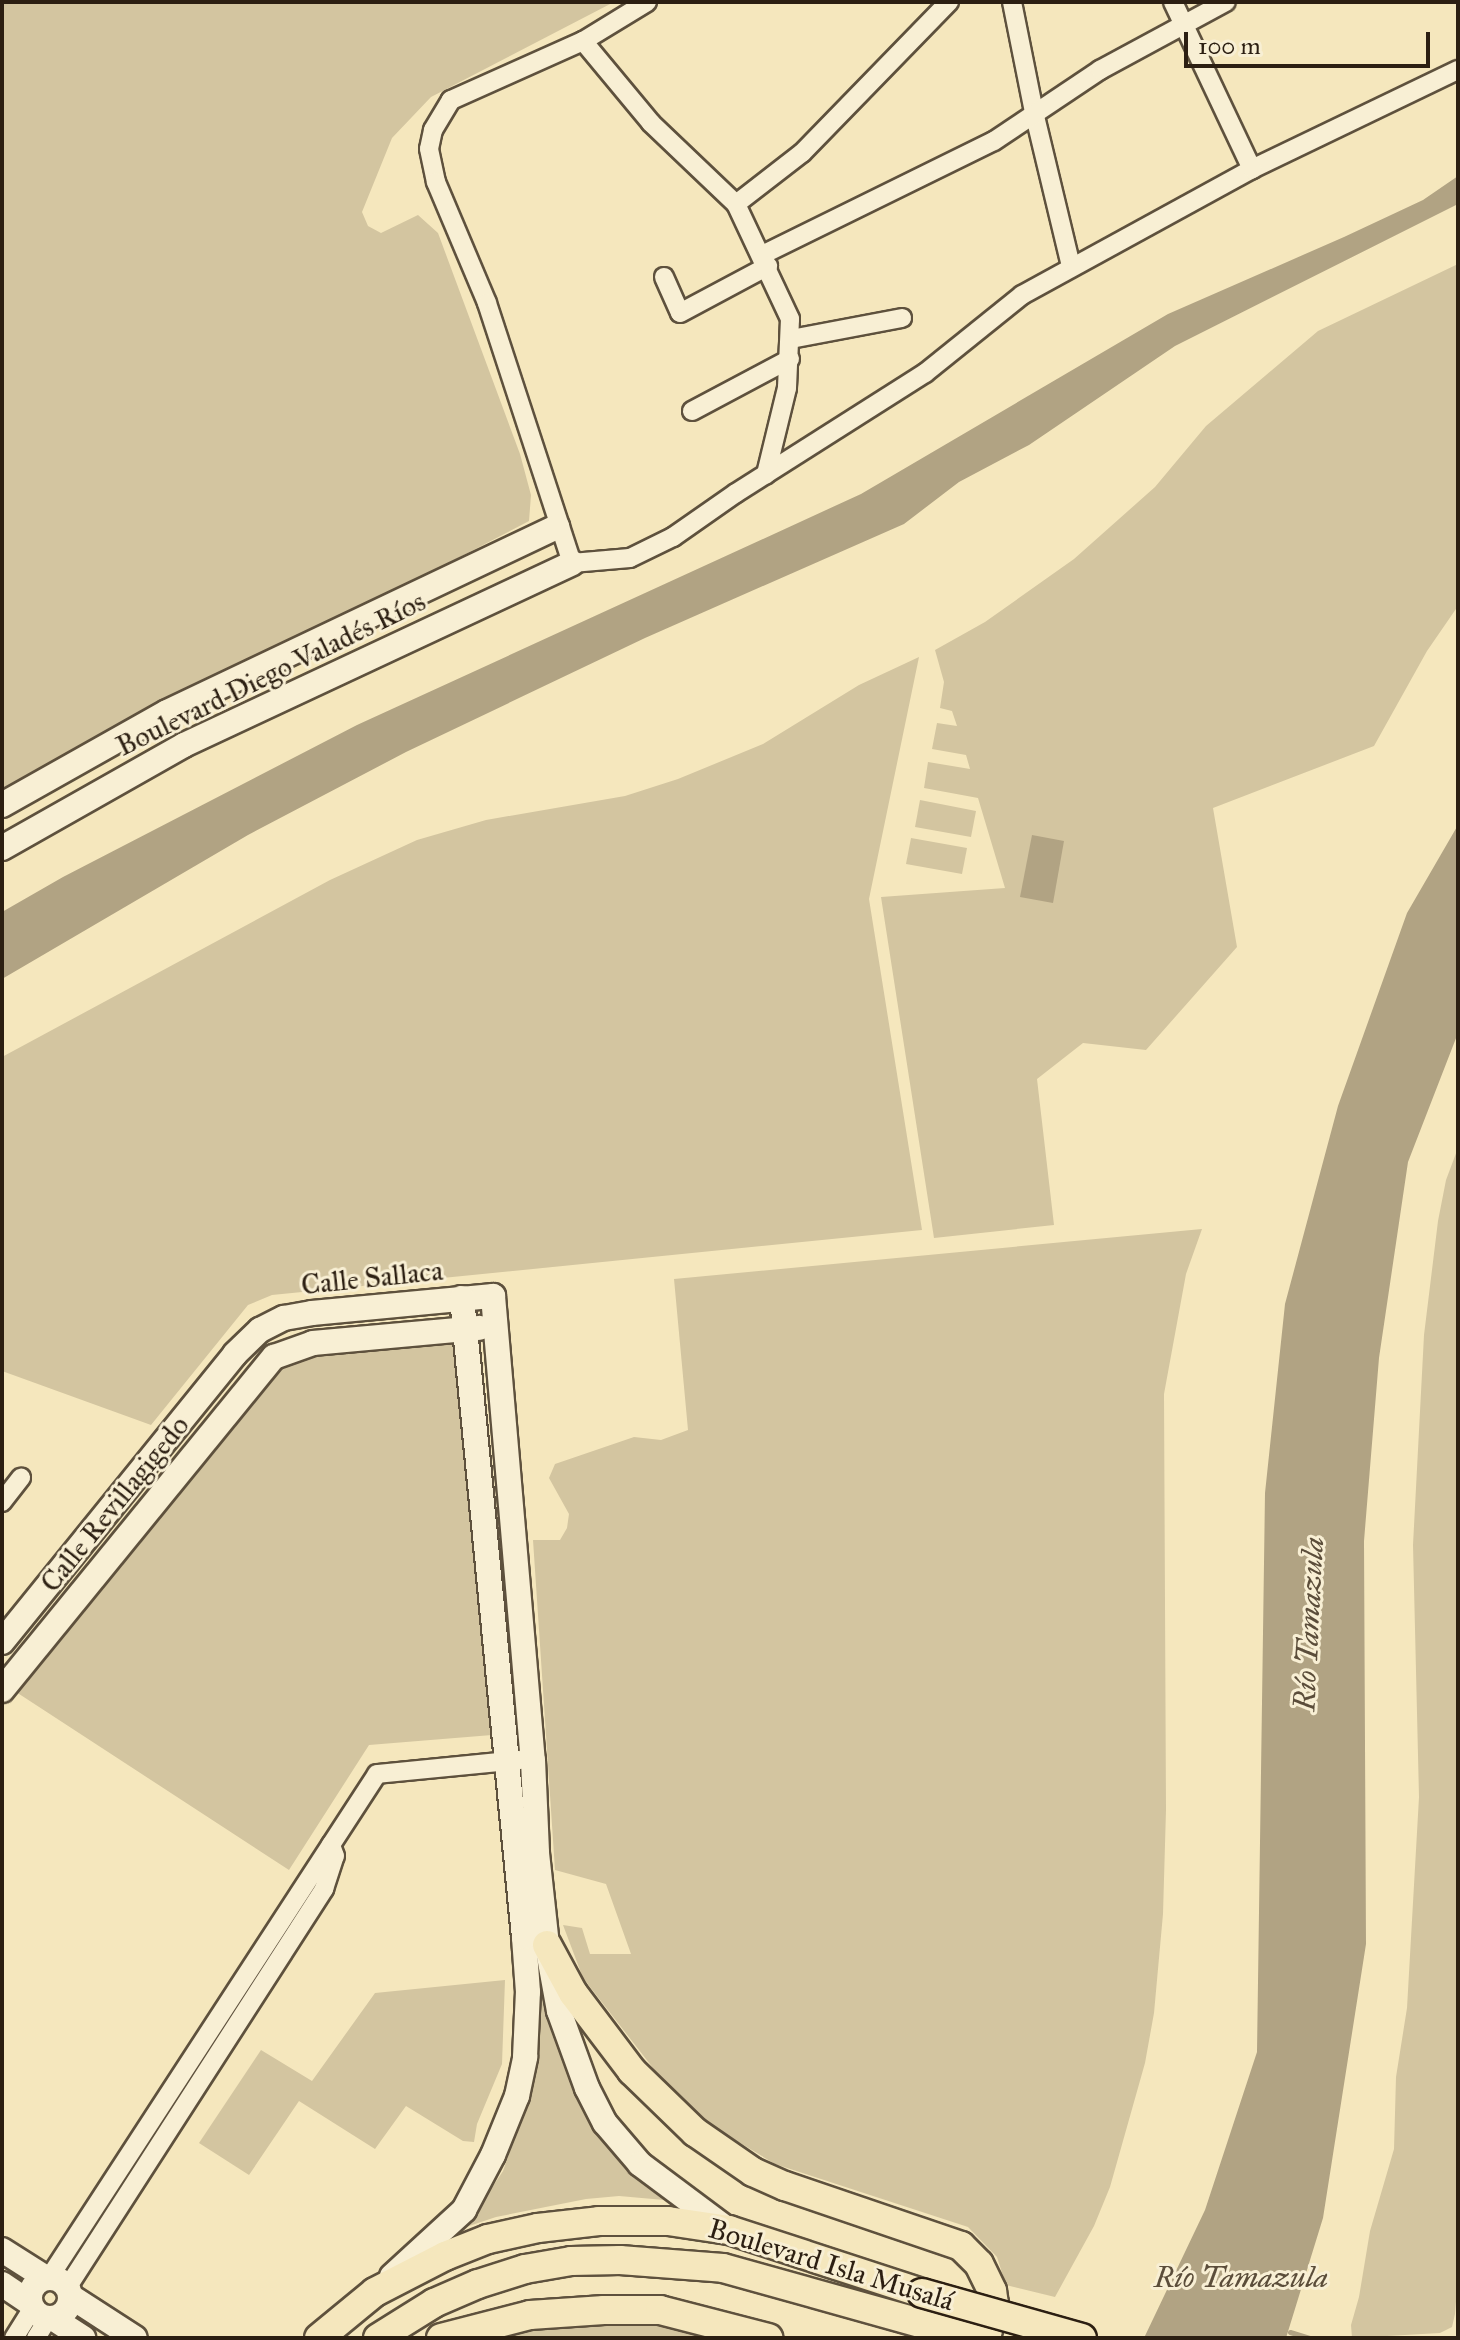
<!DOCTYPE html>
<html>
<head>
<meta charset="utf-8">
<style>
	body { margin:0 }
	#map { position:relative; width:1460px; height:2340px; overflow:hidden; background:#f5e7bd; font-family:"IM FELL Great Primer",serif }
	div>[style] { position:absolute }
	.green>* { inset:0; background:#d3c5a0 }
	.water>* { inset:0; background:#b1a383 }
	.stream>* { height:5px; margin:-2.5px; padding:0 2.5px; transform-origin:2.5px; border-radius:2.5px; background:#b1a383 }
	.roads { filter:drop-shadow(2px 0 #5e513d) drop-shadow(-2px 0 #5e513d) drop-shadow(0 2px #5e513d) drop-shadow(0 -2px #5e513d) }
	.street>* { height:18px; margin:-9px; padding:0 9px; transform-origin:9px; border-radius:9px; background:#f8efd4 }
	.secondary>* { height:24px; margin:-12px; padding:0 12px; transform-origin:12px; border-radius:12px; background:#f8efd4 }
	.secondary>.ring { margin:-12px; padding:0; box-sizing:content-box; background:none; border:24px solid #f8efd4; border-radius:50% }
	.primary>* { height:28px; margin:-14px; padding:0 14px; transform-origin:14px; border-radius:14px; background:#f5e7bd }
	.bridges { filter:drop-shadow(2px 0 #2c1f12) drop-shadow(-2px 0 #2c1f12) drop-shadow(0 2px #2c1f12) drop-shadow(0 -2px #2c1f12) }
	.primary-bridge>* { height:28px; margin:-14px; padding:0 14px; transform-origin:14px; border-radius:14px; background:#f5e7bd }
	span { translate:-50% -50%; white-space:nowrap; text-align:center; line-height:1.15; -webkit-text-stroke:6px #f8efd4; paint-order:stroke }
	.street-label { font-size:28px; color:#2c1f12 }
	.water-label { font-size:30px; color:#5b4d3a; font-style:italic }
	.frame { position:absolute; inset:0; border:4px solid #2c1f12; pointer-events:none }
	.scale { position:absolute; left:1184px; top:32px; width:246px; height:36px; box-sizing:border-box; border:4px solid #2c1f12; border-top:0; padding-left:10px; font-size:24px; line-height:28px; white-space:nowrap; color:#2c1f12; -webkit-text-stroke:6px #f8efd4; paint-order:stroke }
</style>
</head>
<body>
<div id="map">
	<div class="green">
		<i style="clip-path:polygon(2px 2px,614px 2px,431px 97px,392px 138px,362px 212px,368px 226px,381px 233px,418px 215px,438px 233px,520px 454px,531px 495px,529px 521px,2px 795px)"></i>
		<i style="clip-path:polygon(1458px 264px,1458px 606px,1427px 651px,1374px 746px,1213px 808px,1237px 947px,1146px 1050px,1083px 1043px,1037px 1079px,1054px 1225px,934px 1238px,881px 897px,1005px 888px,978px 798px,924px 788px,928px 762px,970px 769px,966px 755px,932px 749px,937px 723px,957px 726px,952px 711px,940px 708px,944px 682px,935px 650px,985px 622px,1074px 559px,1155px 487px,1206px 426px,1318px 331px)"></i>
		<i style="clip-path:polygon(919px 657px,869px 899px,922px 1230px,272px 1295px,248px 1305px,151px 1425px,2px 1371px,2px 1057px,330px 880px,417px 840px,486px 820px,625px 796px,678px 779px,763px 744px,859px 685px)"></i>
		<i style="clip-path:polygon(920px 800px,976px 811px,971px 837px,915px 827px)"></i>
		<i style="clip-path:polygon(911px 838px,967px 848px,962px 874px,906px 864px)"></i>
		<i style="clip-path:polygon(1458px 1148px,1458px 2277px,1455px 2314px,1452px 2327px,1440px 2333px,1352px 2338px,1351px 2325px,1359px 2297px,1370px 2231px,1394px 2149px,1396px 2077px,1407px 2008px,1419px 1797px,1413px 1545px,1424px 1335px,1438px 1221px,1446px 1180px)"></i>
		<i style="clip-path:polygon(1202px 1229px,1186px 1274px,1164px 1394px,1166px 1810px,1163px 1914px,1154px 2013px,1145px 2063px,1110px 2187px,1094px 2226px,1055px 2297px,1006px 2285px,997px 2257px,968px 2227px,775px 2164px,717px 2129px,667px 2086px,583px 1978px,563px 1925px,582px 1928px,590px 1954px,631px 1954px,606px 1884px,555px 1870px,533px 1540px,560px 1540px,567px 1528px,569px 1514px,549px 1478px,555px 1464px,634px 1437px,661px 1440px,688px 1430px,674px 1279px)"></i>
		<i style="clip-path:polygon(454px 1335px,492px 1735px,369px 1745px,289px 1870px,13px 1690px,275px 1374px,296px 1355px)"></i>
		<i style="clip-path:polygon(529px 1896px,581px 2087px,687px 2202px,619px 2196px,586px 2199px,496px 2217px,466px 2227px,503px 2171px,533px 2086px,538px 2029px)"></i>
		<i style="clip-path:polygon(505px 1980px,502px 2064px,477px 2124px,474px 2142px,463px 2141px,406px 2106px,375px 2149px,299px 2101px,249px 2175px,199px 2143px,261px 2050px,312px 2081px,375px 1993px)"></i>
		<i style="clip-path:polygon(632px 2314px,749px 2338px,464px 2338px)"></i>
	</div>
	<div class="water">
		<i style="clip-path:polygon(1458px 176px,1458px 204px,1175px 346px,1029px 445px,959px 482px,904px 524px,645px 638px,406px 752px,248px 835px,2px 979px,2px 912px,63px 877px,357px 725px,861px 494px,1168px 314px,1344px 237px,1423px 200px)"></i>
		<i style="clip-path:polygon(1458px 825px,1458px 1033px,1408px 1162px,1379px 1358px,1364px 1541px,1366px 1944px,1323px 2218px,1286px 2338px,1144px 2338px,1205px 2210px,1257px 2052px,1265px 1493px,1285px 1304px,1338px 1106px,1407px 913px)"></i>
		<i style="clip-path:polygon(1032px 835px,1064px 841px,1053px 903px,1020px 897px)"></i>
	</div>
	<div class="stream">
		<i style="left:1290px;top:2332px;width:21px;rotate:17deg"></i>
	</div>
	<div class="roads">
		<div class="street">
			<i style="left:647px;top:2px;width:75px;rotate:148.6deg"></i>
			<i style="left:583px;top:41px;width:145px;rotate:155.9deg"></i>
			<i style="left:451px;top:100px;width:35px;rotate:121deg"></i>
			<i style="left:433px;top:130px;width:19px;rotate:102deg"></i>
			<i style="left:429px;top:149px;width:34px;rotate:78deg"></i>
			<i style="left:436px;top:182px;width:131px;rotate:67.1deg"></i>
			<i style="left:487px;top:303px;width:274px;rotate:71.9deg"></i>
			<i style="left:572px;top:563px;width:58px;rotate:-4.9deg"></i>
			<i style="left:630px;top:558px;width:48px;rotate:-26deg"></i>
			<i style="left:673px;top:537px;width:77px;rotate:-34.9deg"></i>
			<i style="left:736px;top:493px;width:224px;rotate:-32.4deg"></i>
			<i style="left:925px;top:373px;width:124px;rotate:-38.8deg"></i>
			<i style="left:1022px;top:295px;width:262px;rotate:-28.7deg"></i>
			<i style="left:1252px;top:169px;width:229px;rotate:-25.7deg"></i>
			<i style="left:1012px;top:2px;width:112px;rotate:78.7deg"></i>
			<i style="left:1034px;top:112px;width:158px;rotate:76.5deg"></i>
			<i style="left:1173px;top:2px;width:185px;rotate:64.7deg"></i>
			<i style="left:583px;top:41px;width:107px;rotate:50.3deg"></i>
			<i style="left:651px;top:123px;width:117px;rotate:43.6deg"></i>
			<i style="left:736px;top:204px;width:127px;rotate:64.8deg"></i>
			<i style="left:790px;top:319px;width:69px;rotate:92.5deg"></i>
			<i style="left:787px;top:388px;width:89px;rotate:103.7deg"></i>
			<i style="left:736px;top:204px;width:83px;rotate:-37.7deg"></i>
			<i style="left:802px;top:153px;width:211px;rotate:-45.8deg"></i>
			<i style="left:762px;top:255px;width:258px;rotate:-26.2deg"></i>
			<i style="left:994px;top:141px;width:128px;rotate:-33.8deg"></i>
			<i style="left:1100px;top:70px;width:143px;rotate:-28.4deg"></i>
			<i style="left:664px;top:277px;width:39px;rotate:66deg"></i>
			<i style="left:680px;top:313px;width:100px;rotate:-28.1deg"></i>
			<i style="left:791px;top:339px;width:113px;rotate:-10.7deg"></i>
			<i style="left:692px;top:411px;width:111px;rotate:-28deg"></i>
			<i style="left:2px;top:1502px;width:31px;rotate:-52deg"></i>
			<i style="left:49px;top:2278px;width:601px;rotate:-56.94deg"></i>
			<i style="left:377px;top:1774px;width:144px;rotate:-5.6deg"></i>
			<i style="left:67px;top:2288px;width:475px;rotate:-57.2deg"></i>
			<i style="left:324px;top:1889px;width:35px;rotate:-72deg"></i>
			<i style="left:335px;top:1856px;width:12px;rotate:-110deg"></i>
			<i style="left:14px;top:2338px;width:34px;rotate:-58deg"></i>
			<i style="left:36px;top:2338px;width:22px;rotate:-58deg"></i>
		</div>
		<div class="secondary">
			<i style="left:2px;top:805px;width:189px;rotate:-29.4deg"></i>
			<i style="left:167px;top:712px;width:432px;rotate:-25.4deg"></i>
			<i style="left:2px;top:848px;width:209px;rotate:-29.5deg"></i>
			<i style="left:184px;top:745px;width:429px;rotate:-25.1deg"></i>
			<i style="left:2px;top:1642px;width:370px;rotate:-51deg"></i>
			<i style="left:235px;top:1354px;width:35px;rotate:-44deg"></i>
			<i style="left:260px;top:1330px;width:27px;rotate:-27deg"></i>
			<i style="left:284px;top:1318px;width:28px;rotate:-10deg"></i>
			<i style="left:312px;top:1313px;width:182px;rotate:-5.4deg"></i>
			<i style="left:493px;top:1296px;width:466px;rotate:85.1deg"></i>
			<i style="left:533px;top:1760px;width:93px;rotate:87.5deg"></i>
			<i style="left:537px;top:1853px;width:93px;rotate:83.8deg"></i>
			<i style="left:547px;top:1945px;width:67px;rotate:79.7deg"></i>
			<i style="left:559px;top:2011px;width:82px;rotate:70deg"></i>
			<i style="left:587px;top:2088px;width:39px;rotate:63deg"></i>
			<i style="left:605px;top:2123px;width:54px;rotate:49.5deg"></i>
			<i style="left:640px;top:2164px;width:109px;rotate:36.8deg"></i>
			<i style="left:2px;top:1690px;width:430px;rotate:-50.8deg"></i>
			<i style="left:274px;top:1357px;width:41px;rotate:-19.7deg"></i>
			<i style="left:313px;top:1343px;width:167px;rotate:-5.2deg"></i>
			<i style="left:2px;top:2250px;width:52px;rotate:32.5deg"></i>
			<i style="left:392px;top:2276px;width:98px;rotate:-42.5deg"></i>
			<i style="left:464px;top:2210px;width:62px;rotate:-62.2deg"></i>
			<i style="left:493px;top:2155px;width:64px;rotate:-67.9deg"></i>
			<i style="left:517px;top:2096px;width:40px;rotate:-78deg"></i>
			<i style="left:525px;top:2057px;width:65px;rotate:-87.4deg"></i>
			<i style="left:528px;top:1992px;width:55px;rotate:-94.2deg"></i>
			<i style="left:524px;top:1937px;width:642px;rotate:-95.54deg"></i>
			<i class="ring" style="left:30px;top:2278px;width:16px;height:16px"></i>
			<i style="left:2px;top:2284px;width:34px;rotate:34deg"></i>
			<i style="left:70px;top:2296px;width:77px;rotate:32.9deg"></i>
			<i style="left:54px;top:2319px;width:35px;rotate:33deg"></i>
		</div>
		<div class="primary">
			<i style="left:547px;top:1945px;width:55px;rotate:61.6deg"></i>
			<i style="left:573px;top:1993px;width:98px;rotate:52.9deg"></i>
			<i style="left:632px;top:2071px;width:88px;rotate:44.1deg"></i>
			<i style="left:695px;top:2132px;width:70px;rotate:34.6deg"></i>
			<i style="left:753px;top:2172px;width:35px;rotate:24deg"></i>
			<i style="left:785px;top:2186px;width:186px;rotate:18.8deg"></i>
			<i style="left:961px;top:2246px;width:25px;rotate:45deg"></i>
			<i style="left:979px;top:2264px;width:30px;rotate:64deg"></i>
			<i style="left:992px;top:2291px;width:13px;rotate:81deg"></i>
			<i style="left:994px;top:2304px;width:35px;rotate:103deg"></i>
			<i style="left:319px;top:2338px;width:72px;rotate:-39.4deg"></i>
			<i style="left:375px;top:2292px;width:79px;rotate:-27.2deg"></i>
			<i style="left:445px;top:2256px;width:46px;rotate:-21.6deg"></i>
			<i style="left:488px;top:2239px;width:51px;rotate:-12.4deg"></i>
			<i style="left:538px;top:2228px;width:61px;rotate:-6.5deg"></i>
			<i style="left:599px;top:2221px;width:69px"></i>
			<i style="left:668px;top:2221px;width:62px;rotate:8.4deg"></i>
			<i style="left:729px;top:2230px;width:203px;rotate:18.1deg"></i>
			<i style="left:378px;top:2338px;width:66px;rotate:-32deg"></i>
			<i style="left:434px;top:2303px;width:48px;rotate:-23.4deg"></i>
			<i style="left:478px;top:2284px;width:49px;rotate:-17.7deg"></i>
			<i style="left:525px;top:2269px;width:47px;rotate:-9.9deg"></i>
			<i style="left:571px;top:2261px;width:49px;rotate:-1.2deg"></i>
			<i style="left:620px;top:2260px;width:103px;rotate:4.4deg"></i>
			<i style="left:723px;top:2268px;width:261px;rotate:15.6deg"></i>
			<i style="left:441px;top:2338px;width:92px;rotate:-14.5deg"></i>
			<i style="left:530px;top:2315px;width:74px;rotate:-3.9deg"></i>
			<i style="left:604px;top:2310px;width:56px"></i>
			<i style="left:660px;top:2310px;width:112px;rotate:14.5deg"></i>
		</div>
	</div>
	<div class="bridges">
		<div class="primary-bridge">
			<i style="left:922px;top:2293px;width:166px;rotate:15.7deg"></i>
		</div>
	</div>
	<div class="street-label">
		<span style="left:271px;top:674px;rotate:-26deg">Boulevard Diego Valadés Ríos</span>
		<span style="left:372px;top:1278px;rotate:-6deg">Calle Sallaca</span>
		<span style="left:115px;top:1504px;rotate:-51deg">Calle Revillagigedo</span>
		<span style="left:831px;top:2265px;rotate:17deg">Boulevard Isla Musalá</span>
	</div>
	<div class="water-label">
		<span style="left:1309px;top:1624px;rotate:-87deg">Río Tamazula</span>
		<span style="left:1241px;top:2277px">Río Tamazula</span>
	</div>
	<div class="frame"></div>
	<div class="scale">100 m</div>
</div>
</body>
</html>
